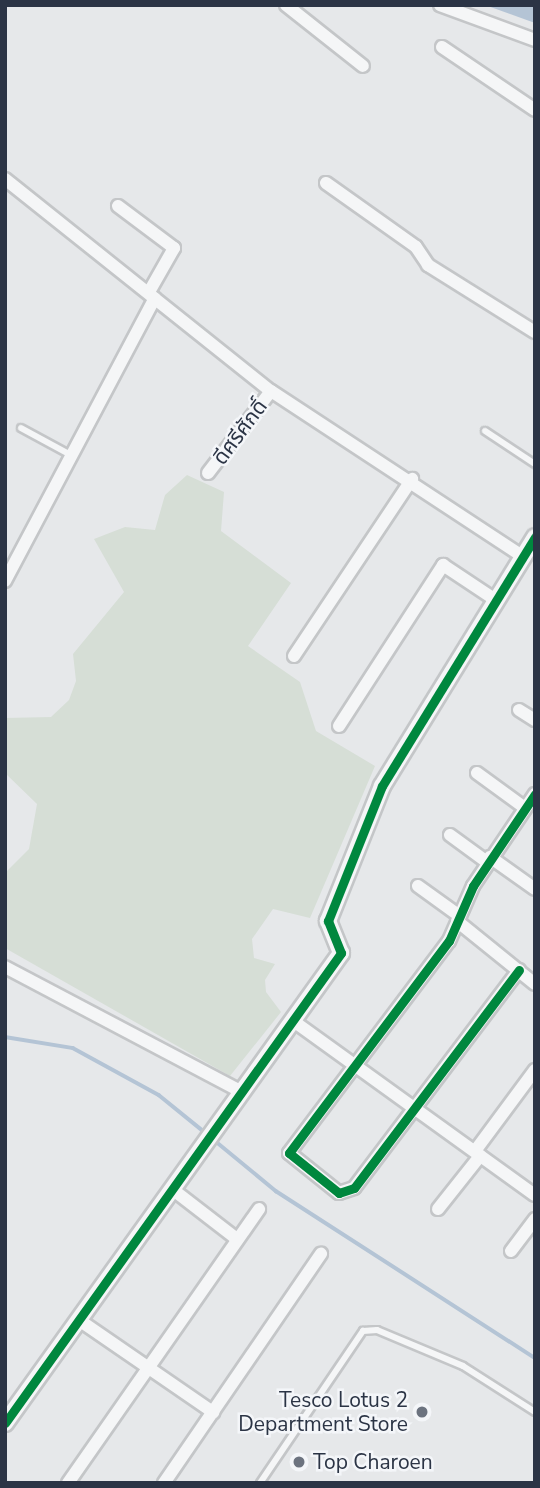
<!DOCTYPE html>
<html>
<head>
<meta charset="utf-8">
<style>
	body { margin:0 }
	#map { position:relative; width:540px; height:1488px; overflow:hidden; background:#e6e8ea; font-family:"Nunito Sans","Noto Sans Thai",sans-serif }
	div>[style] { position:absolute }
	.green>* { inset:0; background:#d6ded6 }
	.water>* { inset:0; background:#b4c4d5 }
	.stream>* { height:3.5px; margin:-1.75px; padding:0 1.75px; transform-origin:1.75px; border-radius:1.75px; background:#b4c4d5 }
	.roads { filter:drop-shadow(2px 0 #c4c6c8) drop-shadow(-2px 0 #c4c6c8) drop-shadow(0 2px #c4c6c8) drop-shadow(0 -2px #c4c6c8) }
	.service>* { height:6px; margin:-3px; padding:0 3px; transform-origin:3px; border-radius:3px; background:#f5f6f7 }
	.minor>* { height:12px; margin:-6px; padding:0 6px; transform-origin:6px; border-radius:6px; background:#f5f6f7 }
	.tertiary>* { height:16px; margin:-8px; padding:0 8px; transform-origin:8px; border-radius:8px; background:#f5f6f7 }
	.cycleway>* { height:9px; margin:-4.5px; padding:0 4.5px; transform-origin:4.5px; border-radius:4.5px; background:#00873e }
	.dots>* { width:19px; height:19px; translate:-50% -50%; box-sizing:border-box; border:4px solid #f4f6f9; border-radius:50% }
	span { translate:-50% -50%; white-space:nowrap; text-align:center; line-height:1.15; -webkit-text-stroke:5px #f4f6f9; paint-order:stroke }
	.street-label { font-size:21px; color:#2b3445 }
	.poi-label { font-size:21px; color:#2b3445 }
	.right { translate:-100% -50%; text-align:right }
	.left { translate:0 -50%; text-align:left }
	.frame { position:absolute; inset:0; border:7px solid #2b3445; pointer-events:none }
</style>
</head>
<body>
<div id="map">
	<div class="green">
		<i style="clip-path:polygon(187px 475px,224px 492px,221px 531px,291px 583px,248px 646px,300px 682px,316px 731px,375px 766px,310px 918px,273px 909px,252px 939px,254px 958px,275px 964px,265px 980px,266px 992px,281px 1012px,230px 1076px,5px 948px,5px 873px,29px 849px,37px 804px,5px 773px,5px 718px,51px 717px,69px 700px,76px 681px,73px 654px,124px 592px,94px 539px,125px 527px,155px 530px,165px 495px)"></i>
	</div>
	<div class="water">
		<i style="clip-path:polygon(485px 5px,535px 5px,535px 23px)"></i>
	</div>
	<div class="stream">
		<i style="left:5px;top:1037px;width:69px;rotate:9.2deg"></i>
		<i style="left:73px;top:1048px;width:98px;rotate:28.7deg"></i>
		<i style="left:159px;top:1095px;width:62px;rotate:39.1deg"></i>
		<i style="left:213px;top:1139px;width:82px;rotate:39.5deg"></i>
		<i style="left:276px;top:1191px;width:308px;rotate:32.8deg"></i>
	</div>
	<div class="roads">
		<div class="service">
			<i style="left:21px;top:428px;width:57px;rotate:28.4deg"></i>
			<i style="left:485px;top:431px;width:60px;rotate:33.4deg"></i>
			<i style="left:260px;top:1483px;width:184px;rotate:-55.9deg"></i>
			<i style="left:363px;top:1331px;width:14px;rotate:-4deg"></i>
			<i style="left:377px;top:1330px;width:93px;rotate:22.7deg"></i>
			<i style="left:463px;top:1366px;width:85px;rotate:32.6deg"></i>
		</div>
		<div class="minor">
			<i style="left:286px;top:5px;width:98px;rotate:38.4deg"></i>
			<i style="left:440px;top:5px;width:101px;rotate:20.2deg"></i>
			<i style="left:442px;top:47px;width:112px;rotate:34.1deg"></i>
			<i style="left:5px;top:179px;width:340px;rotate:38.6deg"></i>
			<i style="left:271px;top:391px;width:300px;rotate:33.3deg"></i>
			<i style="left:326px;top:183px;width:110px;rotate:35.4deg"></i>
			<i style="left:416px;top:247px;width:22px;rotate:56deg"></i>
			<i style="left:428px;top:265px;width:126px;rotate:32.1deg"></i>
			<i style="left:118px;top:206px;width:70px;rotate:36.9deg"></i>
			<i style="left:174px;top:248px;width:51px;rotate:119.6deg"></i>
			<i style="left:208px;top:473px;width:103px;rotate:-52.5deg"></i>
			<i style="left:5px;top:581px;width:320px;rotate:-62.1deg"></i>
			<i style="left:294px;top:656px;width:213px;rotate:-56.3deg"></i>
			<i style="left:519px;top:710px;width:19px;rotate:32deg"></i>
			<i style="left:339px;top:726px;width:192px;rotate:-57.1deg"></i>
			<i style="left:443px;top:565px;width:61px;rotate:33.7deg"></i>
			<i style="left:477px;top:773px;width:59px;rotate:36.1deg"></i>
			<i style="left:450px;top:835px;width:46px;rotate:36.1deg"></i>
			<i style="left:490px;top:857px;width:55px;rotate:35.4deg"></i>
			<i style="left:418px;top:886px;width:49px;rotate:35.9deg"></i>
			<i style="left:457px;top:921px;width:100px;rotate:38.9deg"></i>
			<i style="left:5px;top:967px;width:266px;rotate:27.8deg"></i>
			<i style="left:519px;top:970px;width:273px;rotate:127.1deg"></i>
			<i style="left:354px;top:1188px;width:16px;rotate:162deg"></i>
			<i style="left:339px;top:1193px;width:64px;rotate:-141.3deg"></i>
			<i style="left:289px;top:1153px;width:266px;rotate:-53deg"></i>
			<i style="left:449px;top:941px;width:60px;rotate:-66.4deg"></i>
			<i style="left:473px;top:886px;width:111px;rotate:-56deg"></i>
			<i style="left:292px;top:1020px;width:299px;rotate:35.8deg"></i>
			<i style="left:475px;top:1151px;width:101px;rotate:-53.5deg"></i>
			<i style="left:172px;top:1189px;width:82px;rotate:37.6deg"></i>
			<i style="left:438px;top:1209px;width:68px;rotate:-51.6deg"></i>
			<i style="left:511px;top:1251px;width:40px;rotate:-53deg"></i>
			<i style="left:79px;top:1320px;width:163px;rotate:34.5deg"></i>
			<i style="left:68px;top:1483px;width:334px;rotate:-55.1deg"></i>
			<i style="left:164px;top:1483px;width:278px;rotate:-55.6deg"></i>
		</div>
		<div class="tertiary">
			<i style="left:5px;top:1423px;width:578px;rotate:-54.44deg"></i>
			<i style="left:341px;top:953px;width:35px;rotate:-112deg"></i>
			<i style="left:328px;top:921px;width:145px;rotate:-68.2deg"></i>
			<i style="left:382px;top:786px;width:292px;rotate:-58.4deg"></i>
		</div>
	</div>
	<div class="cycleway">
		<i style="left:519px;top:970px;width:273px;rotate:127.1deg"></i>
		<i style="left:354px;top:1188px;width:16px;rotate:162deg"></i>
		<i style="left:339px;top:1193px;width:64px;rotate:-141.3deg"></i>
		<i style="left:289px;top:1153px;width:266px;rotate:-53deg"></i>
		<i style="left:449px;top:941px;width:60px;rotate:-66.4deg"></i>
		<i style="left:473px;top:886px;width:111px;rotate:-56deg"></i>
		<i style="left:5px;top:1423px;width:578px;rotate:-54.44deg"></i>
		<i style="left:341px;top:953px;width:35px;rotate:-112deg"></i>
		<i style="left:328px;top:921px;width:145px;rotate:-68.2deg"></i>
		<i style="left:382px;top:786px;width:292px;rotate:-58.4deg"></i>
	</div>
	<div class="dots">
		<i style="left:422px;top:1412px;background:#6c737f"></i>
		<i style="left:299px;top:1462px;background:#6c737f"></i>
	</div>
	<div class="street-label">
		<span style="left:240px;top:432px;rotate:-53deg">ดีศรีศักดิ์</span>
	</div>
	<div class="poi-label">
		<span class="right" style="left:408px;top:1412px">Tesco Lotus 2<br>Department Store</span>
		<span class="left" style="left:313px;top:1462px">Top Charoen</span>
	</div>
	<div class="frame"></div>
</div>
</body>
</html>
